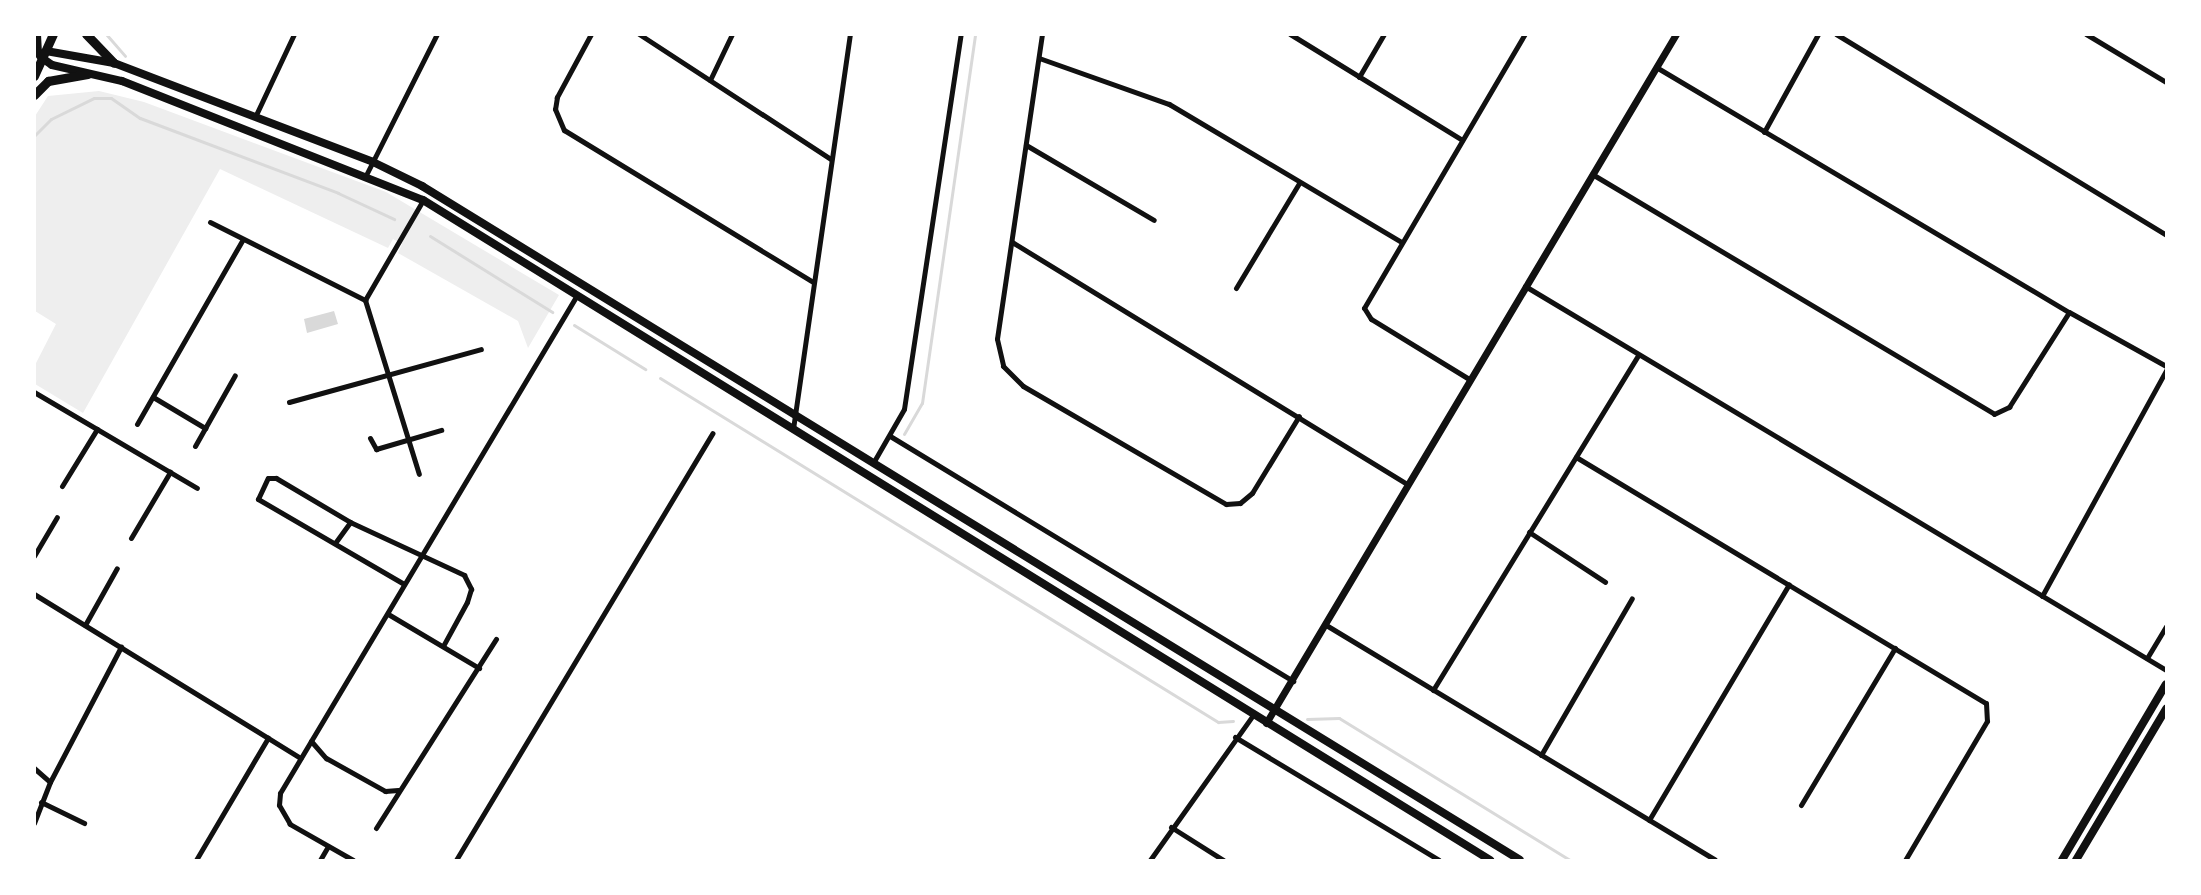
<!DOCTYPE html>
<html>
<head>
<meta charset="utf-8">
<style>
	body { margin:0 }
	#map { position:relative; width:2201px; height:895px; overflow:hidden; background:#fff; font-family:"Titillium Web",sans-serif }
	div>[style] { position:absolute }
	.green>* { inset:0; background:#eee }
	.water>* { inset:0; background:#d9d9d9 }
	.stream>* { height:3px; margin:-1.5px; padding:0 1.5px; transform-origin:1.5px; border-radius:1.5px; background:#d9d9d9 }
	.minor>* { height:5px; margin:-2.5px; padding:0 2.5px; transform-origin:2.5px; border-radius:2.5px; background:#111 }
	.tertiary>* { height:7px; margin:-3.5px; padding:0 3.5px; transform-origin:3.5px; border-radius:3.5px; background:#111 }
	.primary>* { height:8px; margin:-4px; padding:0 4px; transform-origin:4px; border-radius:4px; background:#111 }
	.trunk>* { height:9px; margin:-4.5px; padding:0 4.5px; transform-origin:4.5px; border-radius:4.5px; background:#111 }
	span { translate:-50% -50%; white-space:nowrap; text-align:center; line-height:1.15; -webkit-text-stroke:6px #fff; paint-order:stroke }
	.frame { position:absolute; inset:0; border:36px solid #fff; pointer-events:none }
</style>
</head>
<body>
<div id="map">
	<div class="green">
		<i style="clip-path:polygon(99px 91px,144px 102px,386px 192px,559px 295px,528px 348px,518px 321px,398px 253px,402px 244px,393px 239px,388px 248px,220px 169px,83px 413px,35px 384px,34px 367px,56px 324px,35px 311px,35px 116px,48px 96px)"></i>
	</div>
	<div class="water">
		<i style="clip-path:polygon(334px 311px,338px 324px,307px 333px,304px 319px)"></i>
	</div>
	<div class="stream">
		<i style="left:106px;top:34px;width:29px;rotate:49deg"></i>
		<i style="left:34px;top:136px;width:24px;rotate:-45deg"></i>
		<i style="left:51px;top:119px;width:48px;rotate:-26deg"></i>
		<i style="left:94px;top:98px;width:17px"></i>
		<i style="left:111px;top:98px;width:35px;rotate:35deg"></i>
		<i style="left:140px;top:118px;width:212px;rotate:20.7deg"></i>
		<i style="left:338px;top:193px;width:62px;rotate:24.9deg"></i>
		<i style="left:430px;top:236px;width:144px;rotate:31.9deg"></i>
		<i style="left:574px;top:325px;width:84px;rotate:31.8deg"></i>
		<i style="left:660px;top:378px;width:656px;rotate:31.65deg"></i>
		<i style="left:1218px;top:722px;width:15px;rotate:-4deg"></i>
		<i style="left:904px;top:434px;width:36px;rotate:-60deg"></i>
		<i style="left:922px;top:403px;width:373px;rotate:-81.8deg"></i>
		<i style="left:1307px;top:719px;width:32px;rotate:-2deg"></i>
		<i style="left:1339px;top:718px;width:271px;rotate:31.6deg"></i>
	</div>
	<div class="minor">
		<i style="left:591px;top:34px;width:72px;rotate:118.4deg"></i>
		<i style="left:557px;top:97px;width:12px;rotate:99deg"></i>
		<i style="left:555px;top:109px;width:23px;rotate:67deg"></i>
		<i style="left:564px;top:130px;width:292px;rotate:31.4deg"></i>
		<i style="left:639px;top:34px;width:229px;rotate:33.1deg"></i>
		<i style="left:1042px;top:34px;width:308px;rotate:98.4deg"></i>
		<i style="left:997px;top:339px;width:28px;rotate:77deg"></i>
		<i style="left:1003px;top:366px;width:28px;rotate:45deg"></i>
		<i style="left:1023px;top:386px;width:235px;rotate:30.2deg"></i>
		<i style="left:1226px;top:504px;width:14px;rotate:-4deg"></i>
		<i style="left:1240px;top:503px;width:16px;rotate:-40deg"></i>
		<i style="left:1252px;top:493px;width:90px;rotate:-58.6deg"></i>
		<i style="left:1290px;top:34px;width:202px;rotate:31.6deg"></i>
		<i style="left:1836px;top:34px;width:386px;rotate:31.3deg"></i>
		<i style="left:2086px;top:34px;width:93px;rotate:31deg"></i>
		<i style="left:1039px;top:58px;width:138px;rotate:19.5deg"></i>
		<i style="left:1169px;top:104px;width:270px;rotate:30.7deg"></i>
		<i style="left:1656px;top:67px;width:480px;rotate:30.7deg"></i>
		<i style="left:2069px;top:312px;width:111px;rotate:29.1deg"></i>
		<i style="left:1359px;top:77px;width:50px;rotate:-59.8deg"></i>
		<i style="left:710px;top:80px;width:51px;rotate:-64.4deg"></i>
		<i style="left:255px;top:117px;width:92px;rotate:-64.8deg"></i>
		<i style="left:1764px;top:132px;width:112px;rotate:-61.1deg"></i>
		<i style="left:1026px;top:145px;width:148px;rotate:30.4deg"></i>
		<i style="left:1592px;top:174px;width:468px;rotate:30.8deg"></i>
		<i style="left:1994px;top:414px;width:17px;rotate:-25deg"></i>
		<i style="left:2009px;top:407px;width:112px;rotate:-57.7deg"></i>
		<i style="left:366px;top:175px;width:158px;rotate:-63.3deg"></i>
		<i style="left:210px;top:222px;width:174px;rotate:26.7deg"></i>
		<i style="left:365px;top:300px;width:182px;rotate:72.8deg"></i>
		<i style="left:1012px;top:242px;width:463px;rotate:31.5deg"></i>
		<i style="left:1525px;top:286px;width:747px;rotate:30.92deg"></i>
		<i style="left:1236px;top:288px;width:122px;rotate:-59deg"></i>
		<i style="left:365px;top:300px;width:116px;rotate:-59.9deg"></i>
		<i style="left:1469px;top:379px;width:115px;rotate:-148.5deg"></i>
		<i style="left:1371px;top:319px;width:13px;rotate:-122deg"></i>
		<i style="left:1364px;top:308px;width:318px;rotate:-59.6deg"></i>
		<i style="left:34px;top:392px;width:189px;rotate:30.5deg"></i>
		<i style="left:153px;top:397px;width:61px;rotate:30.8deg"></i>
		<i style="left:289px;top:402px;width:199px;rotate:-15.4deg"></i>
		<i style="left:137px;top:424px;width:213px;rotate:-60.2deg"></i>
		<i style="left:793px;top:429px;width:399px;rotate:-81.8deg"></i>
		<i style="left:890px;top:436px;width:472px;rotate:31.3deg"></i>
		<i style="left:370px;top:438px;width:13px;rotate:61deg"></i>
		<i style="left:376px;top:449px;width:68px;rotate:-16.3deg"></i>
		<i style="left:195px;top:446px;width:81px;rotate:-60.6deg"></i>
		<i style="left:1576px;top:457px;width:478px;rotate:31deg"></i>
		<i style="left:1986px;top:703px;width:18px;rotate:87deg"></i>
		<i style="left:1987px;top:721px;width:161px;rotate:120.5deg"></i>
		<i style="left:873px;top:463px;width:62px;rotate:-60.1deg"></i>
		<i style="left:904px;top:409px;width:379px;rotate:-81.4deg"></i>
		<i style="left:62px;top:486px;width:67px;rotate:-58.4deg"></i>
		<i style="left:1529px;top:532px;width:91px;rotate:33.3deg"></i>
		<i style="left:131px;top:538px;width:77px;rotate:-59.4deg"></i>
		<i style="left:335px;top:543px;width:26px;rotate:-54deg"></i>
		<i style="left:34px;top:556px;width:45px;rotate:-59.5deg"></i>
		<i style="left:404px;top:584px;width:169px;rotate:-149.8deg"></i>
		<i style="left:258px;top:499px;width:23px;rotate:-65deg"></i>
		<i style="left:268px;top:478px;width:8px"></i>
		<i style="left:276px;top:478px;width:86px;rotate:30.7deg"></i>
		<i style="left:350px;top:522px;width:126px;rotate:24.9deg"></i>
		<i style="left:464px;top:575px;width:16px;rotate:63deg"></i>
		<i style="left:471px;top:589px;width:14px;rotate:107deg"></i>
		<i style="left:467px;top:602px;width:50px;rotate:118.6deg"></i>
		<i style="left:34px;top:594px;width:313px;rotate:31.6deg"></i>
		<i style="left:2042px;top:596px;width:258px;rotate:-61.2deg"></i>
		<i style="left:388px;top:614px;width:106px;rotate:30.7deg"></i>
		<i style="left:85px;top:625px;width:65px;rotate:-60.7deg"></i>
		<i style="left:1326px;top:625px;width:454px;rotate:31.1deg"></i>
		<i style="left:2147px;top:658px;width:37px;rotate:-59deg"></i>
		<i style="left:1433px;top:690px;width:393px;rotate:-58.5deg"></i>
		<i style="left:1235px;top:737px;width:238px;rotate:31.1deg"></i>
		<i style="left:311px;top:741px;width:23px;rotate:49deg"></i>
		<i style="left:326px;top:758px;width:68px;rotate:29.2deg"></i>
		<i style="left:385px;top:791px;width:13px;rotate:-4deg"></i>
		<i style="left:1541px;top:755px;width:181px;rotate:-59.9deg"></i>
		<i style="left:34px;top:768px;width:21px;rotate:41deg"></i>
		<i style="left:41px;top:802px;width:48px;rotate:26deg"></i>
		<i style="left:1801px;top:805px;width:183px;rotate:-59.1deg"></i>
		<i style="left:1649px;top:820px;width:274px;rotate:-59.3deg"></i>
		<i style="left:34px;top:823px;width:44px;rotate:-68.7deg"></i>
		<i style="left:50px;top:782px;width:153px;rotate:-62.3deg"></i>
		<i style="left:1171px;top:827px;width:62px;rotate:32.4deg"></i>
		<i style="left:376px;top:828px;width:224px;rotate:-57.6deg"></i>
		<i style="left:196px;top:860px;width:142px;rotate:-59.5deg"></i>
		<i style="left:320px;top:860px;width:16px;rotate:-60deg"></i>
		<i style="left:353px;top:860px;width:73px;rotate:-150.3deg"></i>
		<i style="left:290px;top:824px;width:22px;rotate:-120deg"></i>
		<i style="left:279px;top:805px;width:12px;rotate:-85deg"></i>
		<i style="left:280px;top:793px;width:580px;rotate:-59.19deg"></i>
		<i style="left:456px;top:860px;width:498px;rotate:-59deg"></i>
		<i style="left:1150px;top:860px;width:178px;rotate:-54.6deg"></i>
	</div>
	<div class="tertiary">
		<i style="left:1266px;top:723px;width:802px;rotate:-59.24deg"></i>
	</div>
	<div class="primary">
		<i style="left:46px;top:51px;width:69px;rotate:10deg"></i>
		<i style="left:114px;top:63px;width:277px;rotate:20.9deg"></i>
		<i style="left:373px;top:162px;width:55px;rotate:26.1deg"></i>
		<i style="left:422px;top:186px;width:1288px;rotate:31.54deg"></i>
		<i style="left:42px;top:58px;width:12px;rotate:35deg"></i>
		<i style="left:52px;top:65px;width:72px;rotate:12.9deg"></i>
		<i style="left:122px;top:81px;width:324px;rotate:21.6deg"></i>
		<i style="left:423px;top:200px;width:1255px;rotate:31.74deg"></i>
		<i style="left:2062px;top:860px;width:204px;rotate:-59.4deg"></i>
		<i style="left:2076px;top:860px;width:176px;rotate:-59.2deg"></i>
	</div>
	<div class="trunk">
		<i style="left:36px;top:34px;width:17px;rotate:87deg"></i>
		<i style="left:37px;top:51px;width:9px;rotate:54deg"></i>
		<i style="left:86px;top:34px;width:40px;rotate:46deg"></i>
		<i style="left:34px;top:76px;width:46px;rotate:-65.7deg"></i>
		<i style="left:34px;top:95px;width:20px;rotate:-45deg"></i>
		<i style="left:48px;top:81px;width:40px;rotate:-10deg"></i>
	</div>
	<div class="frame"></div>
</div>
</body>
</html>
